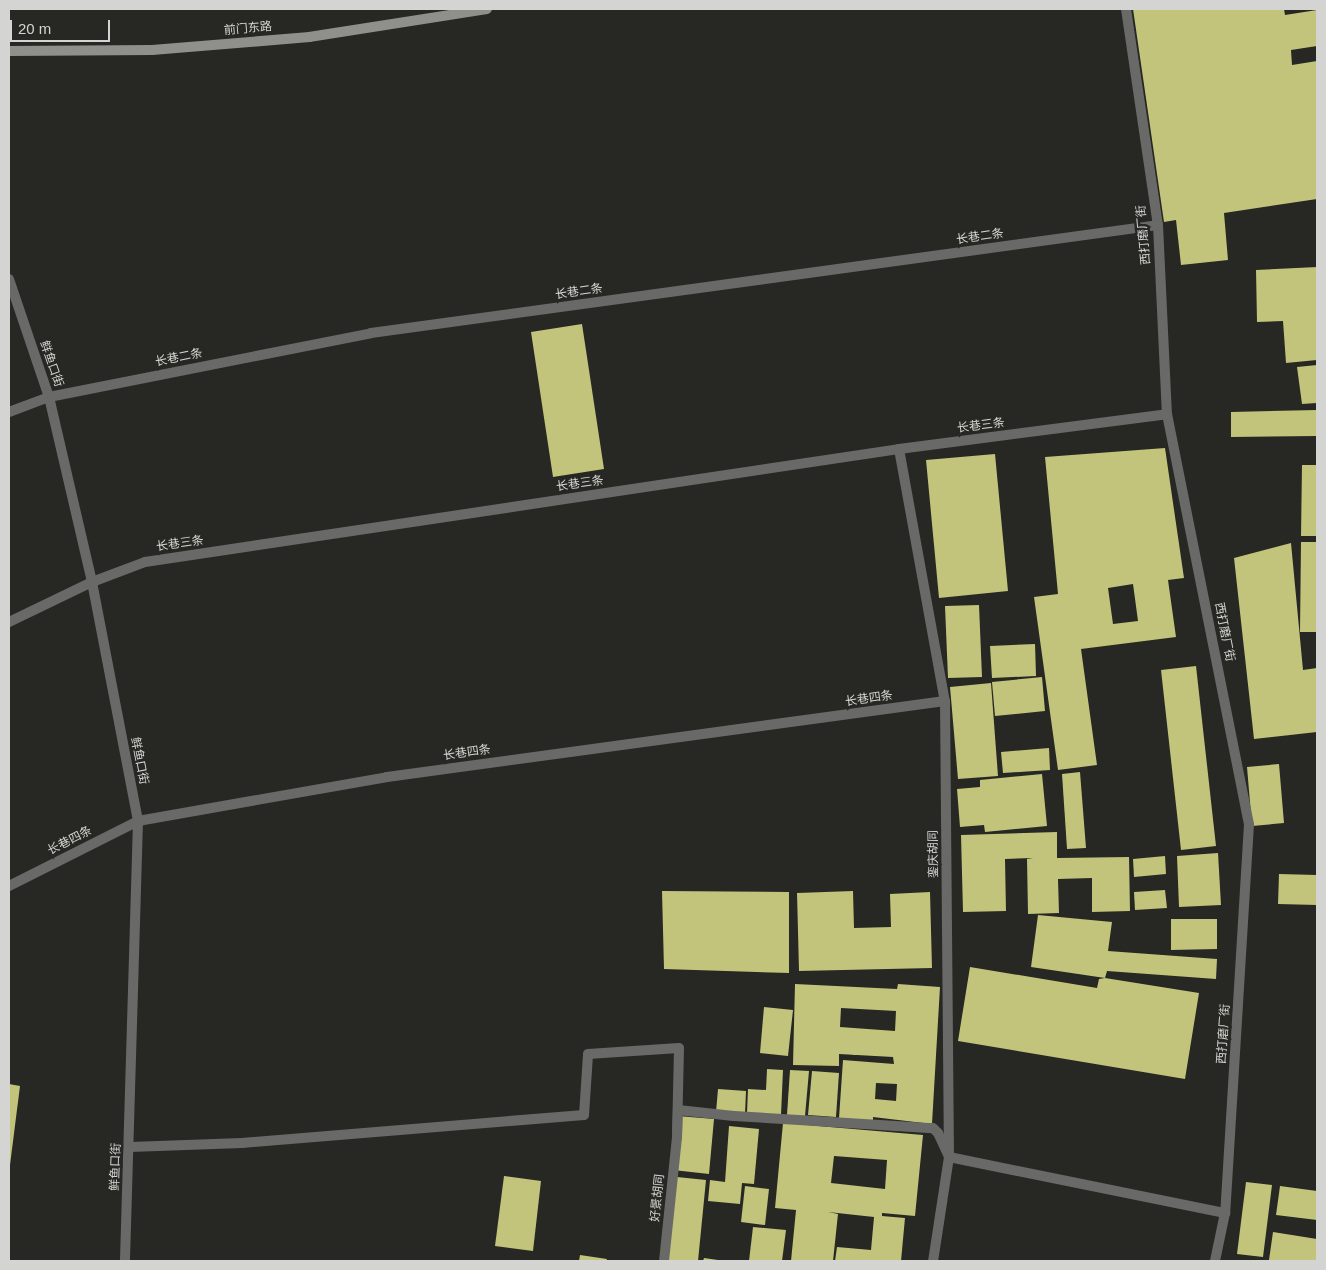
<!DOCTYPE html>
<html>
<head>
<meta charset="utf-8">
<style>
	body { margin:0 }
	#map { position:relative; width:1326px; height:1270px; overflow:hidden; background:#272723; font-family:Helvetica,"Noto Sans SC",sans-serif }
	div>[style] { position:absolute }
	.building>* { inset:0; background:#c1c47a }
	.service>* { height:10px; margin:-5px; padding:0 5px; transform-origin:5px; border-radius:5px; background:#696967 }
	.tertiary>* { height:10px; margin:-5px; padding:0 5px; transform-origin:5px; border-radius:5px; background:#696967 }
	.secondary>* { height:10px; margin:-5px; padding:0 5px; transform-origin:5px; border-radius:5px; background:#8f8f8c }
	span { translate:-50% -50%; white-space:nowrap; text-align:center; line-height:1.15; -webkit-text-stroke:5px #272723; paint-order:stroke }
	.street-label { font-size:12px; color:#d4d5d2 }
	.frame { position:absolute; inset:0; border:10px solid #d4d5d2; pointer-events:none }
	.scale { position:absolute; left:10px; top:20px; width:100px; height:22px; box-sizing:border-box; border:2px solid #d4d5d2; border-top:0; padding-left:6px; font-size:15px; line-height:18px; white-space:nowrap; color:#d4d5d2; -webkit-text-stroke:4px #272723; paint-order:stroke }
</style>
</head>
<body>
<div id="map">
	<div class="building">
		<i style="clip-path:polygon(1133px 9px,1284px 9px,1285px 15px,1317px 10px,1317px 46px,1291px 50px,1292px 65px,1317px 61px,1317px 199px,1224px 213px,1228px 260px,1181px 265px,1176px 220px,1164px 222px)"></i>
		<i style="clip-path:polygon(1317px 267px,1317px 360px,1286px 363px,1283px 321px,1257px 322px,1256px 270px)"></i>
		<i style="clip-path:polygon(582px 324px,604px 469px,553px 477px,531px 332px)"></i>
		<i style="clip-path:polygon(1317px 365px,1317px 403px,1302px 404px,1297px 367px)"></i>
		<i style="clip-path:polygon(1317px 410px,1317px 436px,1231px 437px,1231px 412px)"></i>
		<i style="clip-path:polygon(evenodd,1165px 448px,1184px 578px,1168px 580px,1176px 637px,1081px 649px,1097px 765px,1058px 770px,1034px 597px,1058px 594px,1045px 457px,1165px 448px,1133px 584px,1138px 621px,1113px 624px,1108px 588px,1133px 584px)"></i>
		<i style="clip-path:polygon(995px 454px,1008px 591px,939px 598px,926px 460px)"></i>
		<i style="clip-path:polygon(1302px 465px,1317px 465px,1317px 536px,1301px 536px)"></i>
		<i style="clip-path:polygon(1301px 542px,1317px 542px,1317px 632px,1300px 632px)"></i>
		<i style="clip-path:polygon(1291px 543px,1303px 670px,1317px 668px,1317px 732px,1254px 739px,1234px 558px)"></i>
		<i style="clip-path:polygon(979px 605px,982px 677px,948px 678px,945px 606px)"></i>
		<i style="clip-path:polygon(1035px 644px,1036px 676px,992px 678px,990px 646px)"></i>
		<i style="clip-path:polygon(1196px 666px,1216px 846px,1181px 850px,1161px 670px)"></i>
		<i style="clip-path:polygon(1042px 677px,1045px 711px,995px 716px,992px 682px)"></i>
		<i style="clip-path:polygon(991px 683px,998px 776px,958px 779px,950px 687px)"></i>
		<i style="clip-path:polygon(1049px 748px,1050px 770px,1003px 773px,1001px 752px)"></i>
		<i style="clip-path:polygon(1279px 764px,1284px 823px,1252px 826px,1247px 767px)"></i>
		<i style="clip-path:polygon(1080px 772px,1086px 848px,1067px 849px,1062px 774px)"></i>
		<i style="clip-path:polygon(1042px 774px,1047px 826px,985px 832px,984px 825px,960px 827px,957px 789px,980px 787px,980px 780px)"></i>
		<i style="clip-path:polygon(1057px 832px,1057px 858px,1129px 857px,1130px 911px,1092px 912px,1092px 878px,1058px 879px,1059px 913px,1028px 914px,1027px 859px,1033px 858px,1005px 859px,1006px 911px,963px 912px,961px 835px)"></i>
		<i style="clip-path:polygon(1218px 853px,1221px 905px,1179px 907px,1177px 856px)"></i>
		<i style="clip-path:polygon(1165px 856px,1166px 874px,1134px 877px,1133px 859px)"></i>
		<i style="clip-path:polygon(1279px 874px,1317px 875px,1317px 905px,1278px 904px)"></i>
		<i style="clip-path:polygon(1165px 890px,1167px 908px,1135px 910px,1134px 892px)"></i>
		<i style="clip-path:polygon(662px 891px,789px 892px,789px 973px,664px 969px)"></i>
		<i style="clip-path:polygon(853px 891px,854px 928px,891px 927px,890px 894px,930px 892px,932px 968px,799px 971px,797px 893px)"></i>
		<i style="clip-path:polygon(1038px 915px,1112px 922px,1108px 951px,1217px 959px,1216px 979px,1107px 971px,1105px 978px,1031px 967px)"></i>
		<i style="clip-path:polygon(1171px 919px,1217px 919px,1217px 949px,1171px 950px)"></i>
		<i style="clip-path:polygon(970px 967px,1097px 988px,1099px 979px,1105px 978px,1199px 993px,1185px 1079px,958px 1041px)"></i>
		<i style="clip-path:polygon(evenodd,795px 984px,897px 989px,898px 984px,940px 987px,932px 1124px,873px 1117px,873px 1121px,839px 1118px,843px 1060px,894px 1064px,893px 1057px,839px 1054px,839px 1066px,793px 1065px,795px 984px,841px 1008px,896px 1011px,895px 1031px,840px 1027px,841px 1008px,795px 984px,876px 1083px,897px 1084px,896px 1101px,875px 1099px,876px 1083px)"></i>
		<i style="clip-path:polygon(764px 1007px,793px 1010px,788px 1056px,760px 1053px)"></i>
		<i style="clip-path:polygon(767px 1069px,783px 1070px,781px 1115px,747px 1113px,748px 1089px,766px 1090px)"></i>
		<i style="clip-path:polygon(790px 1070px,809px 1071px,805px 1116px,787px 1115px)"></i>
		<i style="clip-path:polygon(812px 1071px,839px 1073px,836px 1117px,808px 1115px)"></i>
		<i style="clip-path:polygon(9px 1084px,20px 1086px,10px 1165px,9px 1165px)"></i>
		<i style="clip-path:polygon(718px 1089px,746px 1091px,745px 1114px,716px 1112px)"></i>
		<i style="clip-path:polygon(678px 1116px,714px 1119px,709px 1174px,673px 1170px)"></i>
		<i style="clip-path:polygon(evenodd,783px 1123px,923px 1135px,915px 1216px,882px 1213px,882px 1216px,905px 1218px,901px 1261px,835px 1261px,837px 1247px,871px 1250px,874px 1217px,828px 1212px,838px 1214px,833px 1261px,791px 1261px,796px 1210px,775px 1208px,783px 1123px,834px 1156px,887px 1160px,885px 1189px,831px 1183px,834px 1156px)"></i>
		<i style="clip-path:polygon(729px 1126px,759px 1129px,754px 1184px,742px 1183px,740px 1204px,708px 1201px,710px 1180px,725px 1182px)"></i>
		<i style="clip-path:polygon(504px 1176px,541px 1181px,533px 1251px,495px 1246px)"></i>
		<i style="clip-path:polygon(677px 1177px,706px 1180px,698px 1261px,668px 1261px)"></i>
		<i style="clip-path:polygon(1246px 1182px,1272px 1185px,1263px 1257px,1237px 1254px)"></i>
		<i style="clip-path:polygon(745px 1186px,769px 1189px,765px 1225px,741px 1222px)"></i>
		<i style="clip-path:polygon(1280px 1186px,1317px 1191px,1317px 1220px,1276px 1215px)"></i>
		<i style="clip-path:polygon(753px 1227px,786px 1230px,782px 1261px,749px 1261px)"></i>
		<i style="clip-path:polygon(1273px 1232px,1317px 1239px,1317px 1261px,1269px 1260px)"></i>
		<i style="clip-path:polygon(580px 1255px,607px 1259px,606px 1261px,579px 1261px)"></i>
		<i style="clip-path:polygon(704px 1258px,718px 1260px,718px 1261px,703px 1261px)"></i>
	</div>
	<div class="service">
		<i style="left:1126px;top:9px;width:218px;rotate:81.6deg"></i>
		<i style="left:1158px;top:225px;width:189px;rotate:87.3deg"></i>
		<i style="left:1167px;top:414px;width:418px;rotate:78.7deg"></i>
		<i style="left:1249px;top:824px;width:390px;rotate:93.5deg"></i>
		<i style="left:1225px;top:1213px;width:49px;rotate:101.8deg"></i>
		<i style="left:9px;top:412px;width:43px;rotate:-20.6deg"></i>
		<i style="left:49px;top:397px;width:328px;rotate:-11.2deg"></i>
		<i style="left:371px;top:333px;width:794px;rotate:-7.81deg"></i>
		<i style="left:899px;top:449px;width:256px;rotate:79.7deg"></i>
		<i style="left:945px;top:701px;width:456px;rotate:89.5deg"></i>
		<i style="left:949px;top:1157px;width:105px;rotate:98.7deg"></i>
		<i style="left:9px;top:622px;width:92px;rotate:-25.7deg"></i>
		<i style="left:92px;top:582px;width:57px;rotate:-20.7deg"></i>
		<i style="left:145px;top:562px;width:762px;rotate:-8.52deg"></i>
		<i style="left:899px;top:449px;width:270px;rotate:-7.4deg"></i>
		<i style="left:9px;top:886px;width:144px;rotate:-26.7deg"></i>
		<i style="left:138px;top:821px;width:253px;rotate:-10deg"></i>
		<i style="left:387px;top:777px;width:563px;rotate:-7.76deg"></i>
		<i style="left:130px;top:1147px;width:112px;rotate:-2deg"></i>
		<i style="left:242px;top:1143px;width:343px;rotate:-4.7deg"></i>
		<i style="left:584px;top:1115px;width:61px;rotate:-86.2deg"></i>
		<i style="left:588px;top:1054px;width:91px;rotate:-3.8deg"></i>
		<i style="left:679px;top:1048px;width:89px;rotate:91.3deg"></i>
		<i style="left:677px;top:1137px;width:27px;rotate:-88deg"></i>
		<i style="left:678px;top:1110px;width:56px;rotate:6.1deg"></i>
		<i style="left:734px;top:1116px;width:199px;rotate:3.5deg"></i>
		<i style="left:933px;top:1128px;width:7px;rotate:45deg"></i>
		<i style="left:938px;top:1133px;width:26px;rotate:65deg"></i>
		<i style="left:949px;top:1157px;width:282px;rotate:11.5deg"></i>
		<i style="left:664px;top:1261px;width:125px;rotate:-84deg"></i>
	</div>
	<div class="tertiary">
		<i style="left:9px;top:279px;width:125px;rotate:71.3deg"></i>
		<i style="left:49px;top:397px;width:190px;rotate:76.9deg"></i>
		<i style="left:92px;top:582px;width:243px;rotate:79.1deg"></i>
		<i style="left:138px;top:821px;width:440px;rotate:91.7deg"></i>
	</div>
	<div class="secondary">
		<i style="left:9px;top:51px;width:143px;rotate:-0.4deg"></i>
		<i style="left:152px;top:50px;width:158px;rotate:-4.7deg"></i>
		<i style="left:309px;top:37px;width:180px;rotate:-8.9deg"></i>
	</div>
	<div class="street-label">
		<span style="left:248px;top:29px;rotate:-5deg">前门东路</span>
		<span style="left:1144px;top:235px;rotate:-95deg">西打磨厂街</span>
		<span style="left:980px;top:237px;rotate:-8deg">长巷二条</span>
		<span style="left:579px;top:292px;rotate:-8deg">长巷二条</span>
		<span style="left:179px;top:358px;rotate:-11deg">长巷二条</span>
		<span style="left:51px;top:364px;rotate:71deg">鲜鱼口街</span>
		<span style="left:981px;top:426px;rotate:-7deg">长巷三条</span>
		<span style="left:580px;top:484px;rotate:-8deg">长巷三条</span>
		<span style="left:180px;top:544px;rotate:-8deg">长巷三条</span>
		<span style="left:1224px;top:632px;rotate:79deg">西打磨厂街</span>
		<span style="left:869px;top:699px;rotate:-8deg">长巷四条</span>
		<span style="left:467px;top:753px;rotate:-8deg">长巷四条</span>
		<span style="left:139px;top:761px;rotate:79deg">鲜鱼口街</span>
		<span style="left:70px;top:841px;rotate:-27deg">长巷四条</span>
		<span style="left:934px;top:854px;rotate:-91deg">銮庆胡同</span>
		<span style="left:1224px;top:1034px;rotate:-86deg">西打磨厂街</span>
		<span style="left:116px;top:1167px;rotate:-88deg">鲜鱼口街</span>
		<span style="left:658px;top:1198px;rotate:-84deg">好景胡同</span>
	</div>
	<div class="frame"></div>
	<div class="scale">20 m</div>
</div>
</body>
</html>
